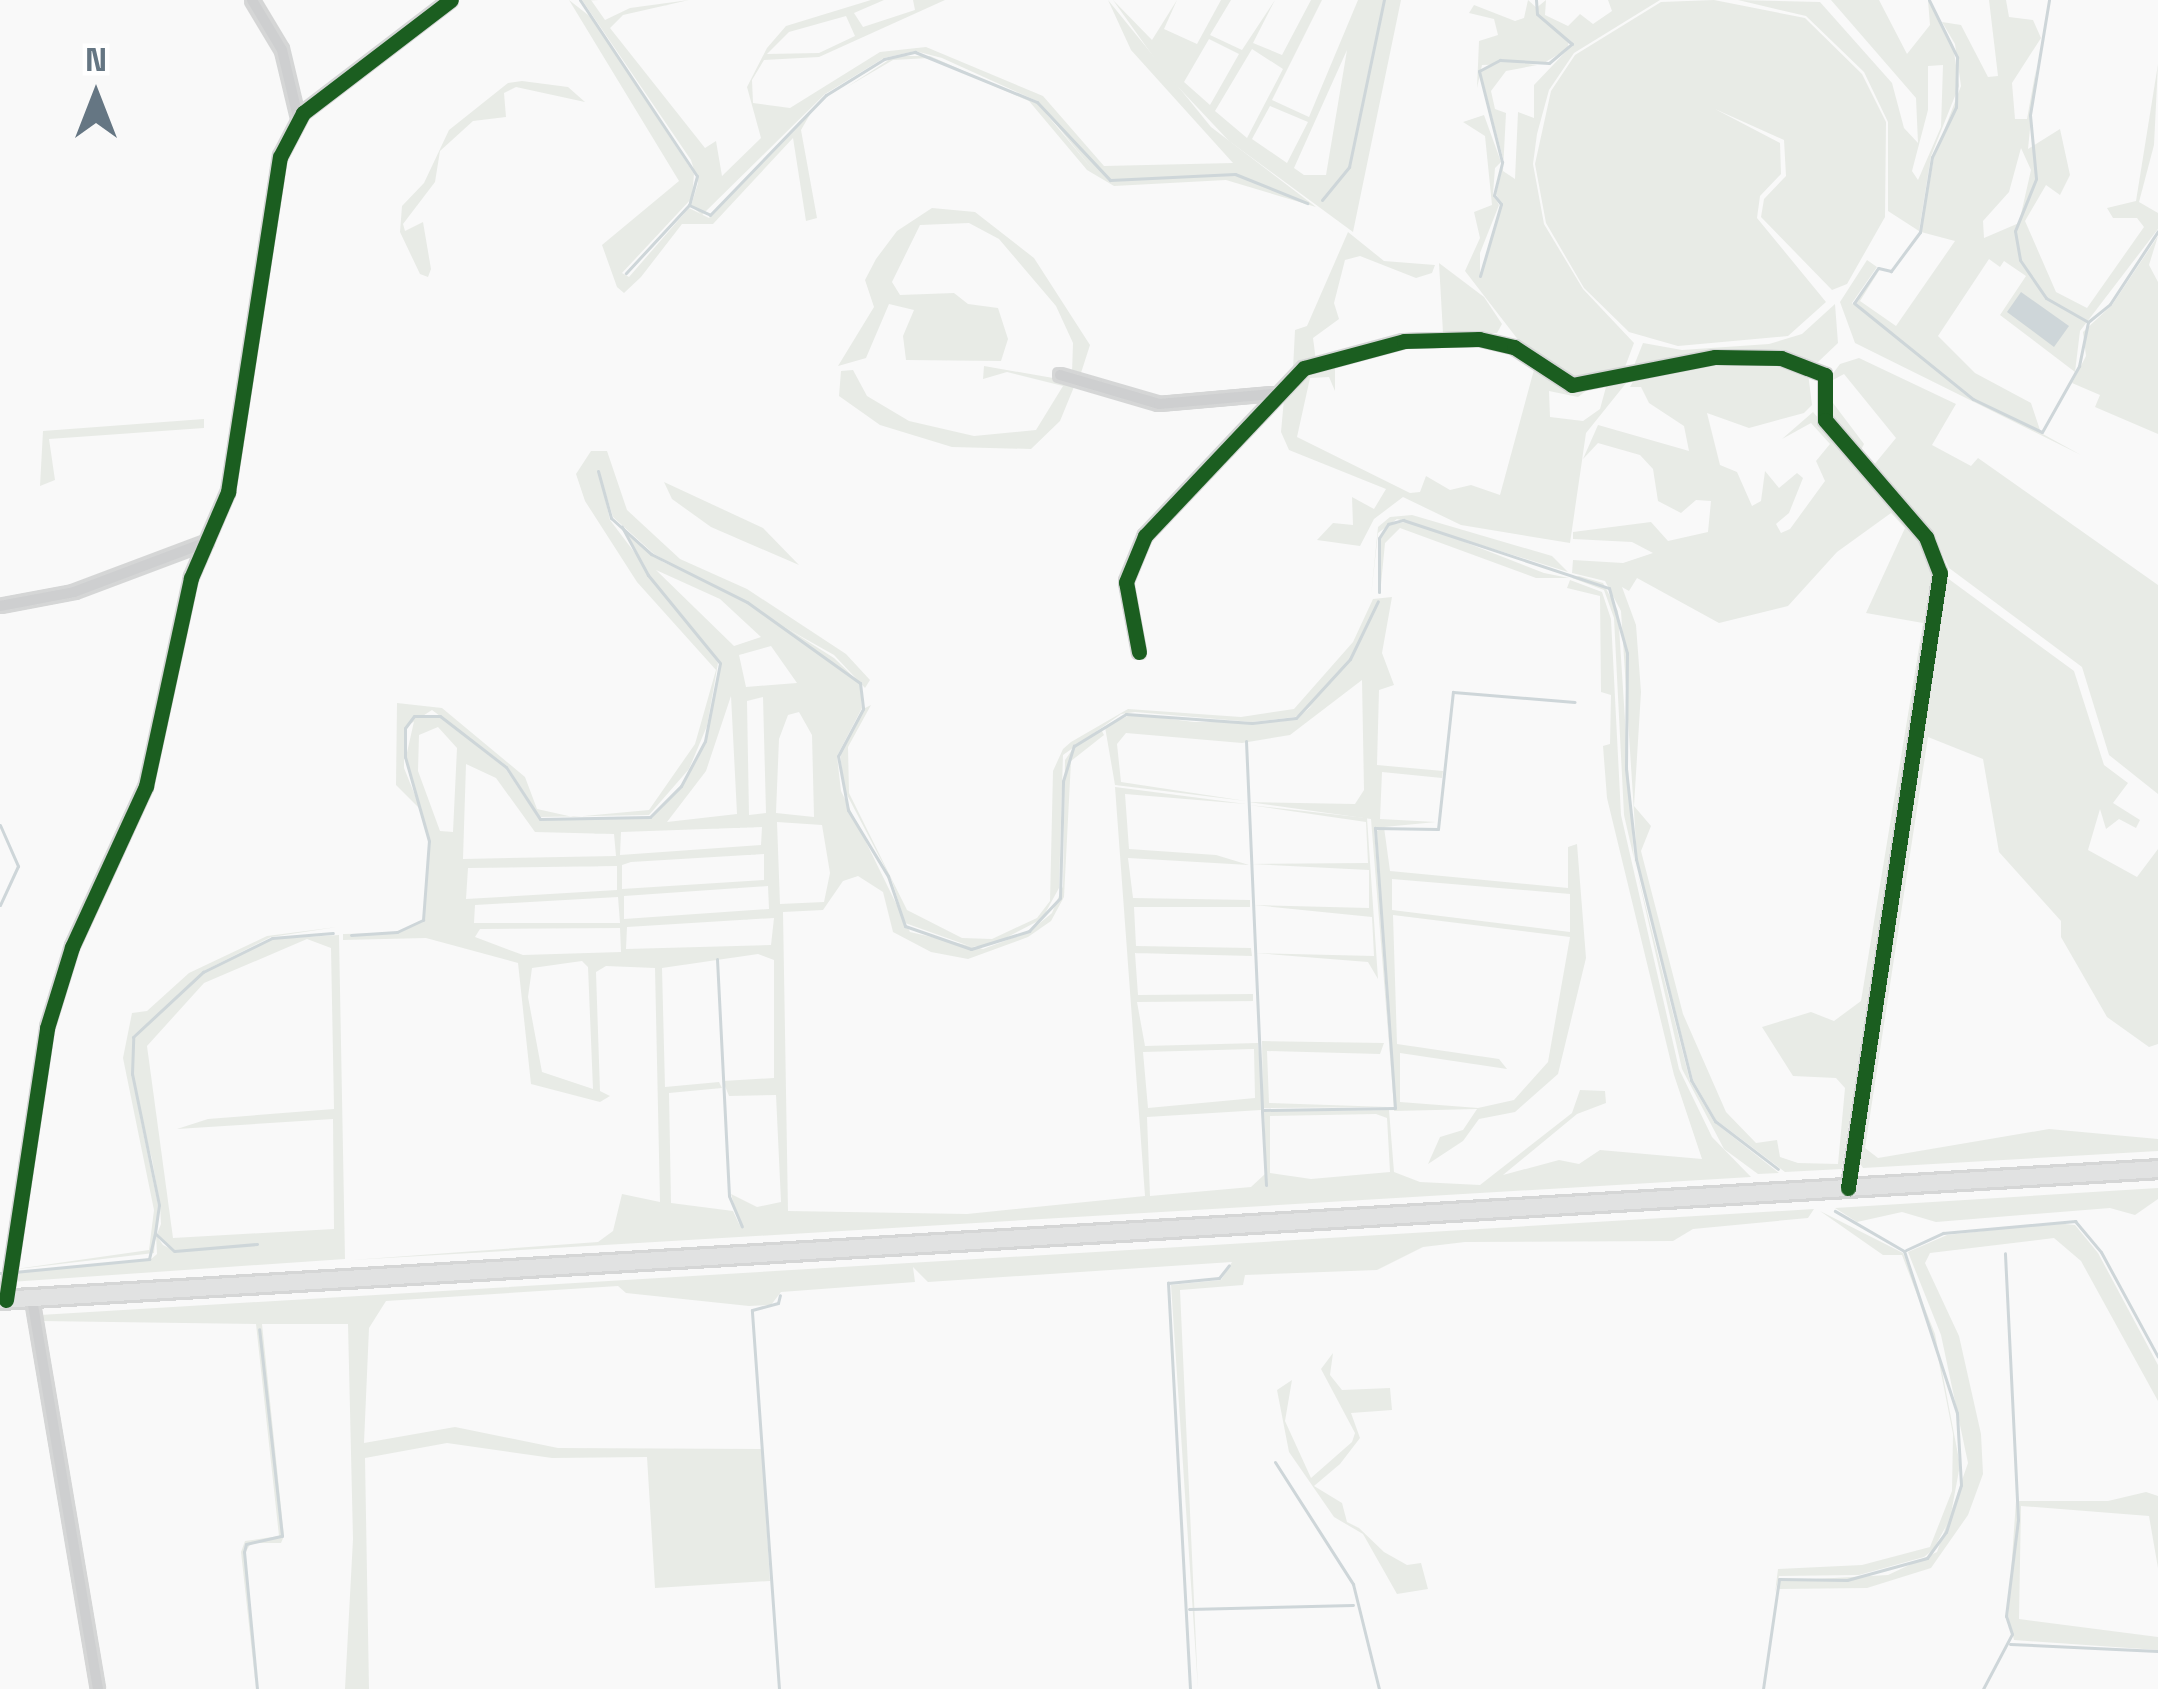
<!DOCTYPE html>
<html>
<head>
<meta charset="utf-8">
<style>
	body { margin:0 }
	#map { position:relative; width:2158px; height:1689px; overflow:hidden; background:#f9f9f9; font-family:"Space Grotesk",sans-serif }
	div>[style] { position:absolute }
	.green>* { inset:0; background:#e8ebe6 }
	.water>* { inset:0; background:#ced6d9 }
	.stream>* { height:3px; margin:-1.5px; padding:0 1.5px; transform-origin:1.5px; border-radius:1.5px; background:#ced6d9 }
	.roads { filter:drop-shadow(3px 0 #d5d6d6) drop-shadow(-3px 0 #d5d6d6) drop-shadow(0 3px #d5d6d6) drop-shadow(0 -3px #d5d6d6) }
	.minor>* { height:10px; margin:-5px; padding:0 5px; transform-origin:5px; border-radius:5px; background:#cecfd0 }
	.highway>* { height:16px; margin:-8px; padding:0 8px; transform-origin:8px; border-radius:8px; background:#e1e2e2 }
	.cycleway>* { height:15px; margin:-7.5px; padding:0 7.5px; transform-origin:7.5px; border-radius:7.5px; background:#1b5e20 }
	span { translate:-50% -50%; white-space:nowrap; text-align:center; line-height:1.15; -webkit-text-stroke:12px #fff; paint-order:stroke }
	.north { position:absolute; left:36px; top:36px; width:120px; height:120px; -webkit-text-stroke:9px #fff; paint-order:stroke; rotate:0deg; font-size:33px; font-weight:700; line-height:48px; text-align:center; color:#657683 }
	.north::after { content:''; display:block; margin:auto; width:42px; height:54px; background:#657683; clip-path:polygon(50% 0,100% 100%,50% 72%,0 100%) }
</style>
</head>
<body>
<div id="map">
	<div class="green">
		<i style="clip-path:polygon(569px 0,592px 18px,694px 174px,692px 198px,622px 273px,629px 277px,689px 208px,709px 218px,812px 111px,801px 130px,817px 218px,806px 221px,793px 138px,713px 224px,682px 224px,641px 277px,624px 293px,617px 287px,602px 245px,679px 181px)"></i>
		<i style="clip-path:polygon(evenodd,582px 0,591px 0,605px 20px,630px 8px,689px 0,623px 15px,610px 28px,705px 148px,716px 141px,722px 176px,761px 138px,747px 87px,767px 48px,786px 26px,871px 0,884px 0,854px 13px,863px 27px,915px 10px,913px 0,945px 0,819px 57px,764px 60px,752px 80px,753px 103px,790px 108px,880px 52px,926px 47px,1043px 96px,1104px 166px,1233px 163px,1131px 50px,1108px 0,1211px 127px,1316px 207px,1226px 180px,1114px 186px,1087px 170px,1029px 101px,929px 58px,893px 60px,847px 87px,895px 56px,930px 56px,1038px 104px,1093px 170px,1037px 101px,942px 58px,915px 51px,884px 58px,825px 94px,702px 215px,691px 206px,698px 183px,691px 160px,582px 0,846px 16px,855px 36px,819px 53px,767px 54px,789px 32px,846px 16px)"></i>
		<i style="clip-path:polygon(evenodd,1113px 0,1152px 40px,1177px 0,1164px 29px,1197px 44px,1221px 0,1231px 0,1210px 35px,1242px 50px,1275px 0,1253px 43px,1282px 55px,1311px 0,1322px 0,1272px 100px,1309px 117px,1358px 0,1401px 0,1353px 232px,1229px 141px,1165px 73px,1113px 0,1209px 39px,1239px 54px,1210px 105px,1184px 82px,1209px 39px,1113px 0,1252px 49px,1283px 69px,1247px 138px,1215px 111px,1252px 49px,1113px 0,1347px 50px,1326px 175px,1304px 175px,1294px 168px,1347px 50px,1113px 0,1270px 106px,1308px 122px,1287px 163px,1252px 139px,1270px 106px)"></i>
		<i style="clip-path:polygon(1528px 0,1570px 38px,1567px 49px,1544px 63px,1482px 65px,1477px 88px,1479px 41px,1498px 35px,1494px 19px,1469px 13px,1474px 5px,1515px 21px,1524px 18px)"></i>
		<i style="clip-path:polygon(1546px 0,1545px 15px,1568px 26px,1580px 14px,1593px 24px,1612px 11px,1608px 0,1660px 0,1574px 53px,1549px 90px,1537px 134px,1533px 164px,1544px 224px,1583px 289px,1634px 343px,1622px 375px,1600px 381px,1562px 379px,1526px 350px,1465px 271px,1480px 238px,1474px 212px,1492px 205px,1485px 136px,1463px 122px,1484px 115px,1501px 162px,1495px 168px,1493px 194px,1499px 205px,1480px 253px,1480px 277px,1502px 205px,1496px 194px,1504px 162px,1480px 71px,1500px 61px,1537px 65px,1506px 71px,1491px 91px,1495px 109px,1506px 113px,1503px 171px,1515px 179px,1518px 112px,1534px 118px,1534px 85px,1573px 44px,1535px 9px)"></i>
		<i style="clip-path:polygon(1714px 0,1805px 18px,1862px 74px,1886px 122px,1885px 217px,1847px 284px,1832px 290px,1761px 217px,1764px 199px,1786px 176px,1784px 140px,1715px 109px,1780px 143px,1781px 174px,1760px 196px,1757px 218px,1826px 302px,1788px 336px,1678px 346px,1629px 332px,1584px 288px,1546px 223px,1535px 164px,1551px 91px,1575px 55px,1661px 2px)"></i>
		<i style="clip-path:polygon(evenodd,1738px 0,1820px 2px,1892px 83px,1904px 128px,1918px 143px,1916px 98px,1831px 0,1879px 0,1907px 54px,1930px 25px,1928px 0,1953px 45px,1959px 86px,1931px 156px,1919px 231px,1888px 211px,1888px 122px,1864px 72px,1806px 16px,1738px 0,1943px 65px,1941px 127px,1918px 180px,1912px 171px,1928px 110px,1928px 66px,1943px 65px)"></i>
		<i style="clip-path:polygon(evenodd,1989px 0,2006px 0,2009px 17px,2033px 20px,2041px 38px,2012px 83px,2015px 119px,2027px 119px,2036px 69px,2028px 149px,2060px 129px,2070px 175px,2060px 195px,2046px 185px,2025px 221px,2056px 292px,2087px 308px,2144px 227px,2137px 218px,2113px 218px,2107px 208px,2136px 201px,2158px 64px,2154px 145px,2139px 202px,2158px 213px,2158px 229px,2080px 331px,2075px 372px,2000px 315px,2026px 276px,2004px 261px,2000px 267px,1989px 259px,1938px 336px,1975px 373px,2031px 403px,2041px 433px,2081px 455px,1855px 343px,1840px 302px,1867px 260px,1877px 267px,1852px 303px,1913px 351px,1855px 302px,1880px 269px,1860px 301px,1896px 326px,1955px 241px,1921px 232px,1934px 157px,1961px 86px,1955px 44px,1942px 22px,1961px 25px,1988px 77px,1998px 76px,1989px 0,2021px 148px,2031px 170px,2019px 223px,1984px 238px,1983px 221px,2009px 192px,2021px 148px)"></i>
		<i style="clip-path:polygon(522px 81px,568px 87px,585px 102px,516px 87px,504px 93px,506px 117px,473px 121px,440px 151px,435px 182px,403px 224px,405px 231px,423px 222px,431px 269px,428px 277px,420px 274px,400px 232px,402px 206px,424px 183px,449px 130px,508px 83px)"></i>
		<i style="clip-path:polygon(932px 208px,975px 212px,1034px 258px,1090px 345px,1080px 376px,1072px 373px,1073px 343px,1056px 306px,999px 239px,969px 223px,920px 225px,892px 282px,900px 295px,954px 293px,968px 304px,998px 308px,1008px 339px,1001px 361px,906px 360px,903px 336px,914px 310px,889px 304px,866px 358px,838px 366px,874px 307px,865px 280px,876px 259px,897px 231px)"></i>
		<i style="clip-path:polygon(1348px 232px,1384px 261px,1435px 265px,1432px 273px,1416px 278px,1360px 256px,1345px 260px,1334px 303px,1339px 319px,1313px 338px,1316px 361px,1293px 369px,1295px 330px,1307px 326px)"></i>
		<i style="clip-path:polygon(2158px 236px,2149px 265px,2158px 282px,2158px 434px,2095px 407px,2100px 395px,2072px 383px,2086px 356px,2083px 332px,2112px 305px)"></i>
		<i style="clip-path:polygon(1439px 263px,1484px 297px,1502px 324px,1497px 333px,1443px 333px)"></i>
		<i style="clip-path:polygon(1835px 304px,1838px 343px,1818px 362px,1762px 352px,1687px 355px,1631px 373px,1643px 343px,1682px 350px,1769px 344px,1802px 334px)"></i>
		<i style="clip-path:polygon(1859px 358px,1956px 404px,1932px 445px,1971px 466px,1978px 458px,2158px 585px,2158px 794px,2109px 755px,2082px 667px,1949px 568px,1934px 537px,1873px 466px,1896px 438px,1844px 374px,1833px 380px,1830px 399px,1864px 444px,1860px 452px,1832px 421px,1825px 384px,1840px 364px)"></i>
		<i style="clip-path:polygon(evenodd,1687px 361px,1781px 361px,1808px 373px,1812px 405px,1804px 413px,1749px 428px,1707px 413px,1720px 465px,1737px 472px,1752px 506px,1761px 501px,1765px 471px,1779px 488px,1797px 473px,1803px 478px,1789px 513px,1776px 524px,1781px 533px,1790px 529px,1825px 481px,1816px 461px,1830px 444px,1811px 423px,1782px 439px,1813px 412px,1929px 547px,1936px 578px,1842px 1169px,1785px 1172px,1716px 1120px,1693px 1080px,1637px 859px,1621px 611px,1605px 581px,1572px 573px,1573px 560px,1623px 563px,1653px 553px,1632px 542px,1573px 539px,1573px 532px,1651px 522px,1668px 541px,1708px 532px,1711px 501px,1696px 500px,1681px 513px,1658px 501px,1653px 469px,1640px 455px,1598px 443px,1583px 459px,1598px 425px,1689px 451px,1684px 426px,1649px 403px,1641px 387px,1630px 387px,1635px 378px,1687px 361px,1891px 513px,1905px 528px,1866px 613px,1923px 623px,1861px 1001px,1834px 1021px,1811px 1012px,1762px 1027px,1793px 1076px,1836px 1078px,1845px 1088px,1838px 1164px,1798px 1163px,1780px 1157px,1777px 1140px,1756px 1143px,1726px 1112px,1683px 1014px,1641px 851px,1651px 826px,1634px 806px,1641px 692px,1636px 625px,1622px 587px,1629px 591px,1637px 578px,1719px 623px,1788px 606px,1837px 552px,1891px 513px)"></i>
		<i style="clip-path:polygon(1335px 363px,1335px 391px,1329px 377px,1310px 378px,1297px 437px,1410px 493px,1420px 492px,1426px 476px,1450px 490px,1471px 485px,1500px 495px,1535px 366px,1564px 388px,1587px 390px,1578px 397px,1549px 391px,1550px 417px,1583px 421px,1600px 409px,1606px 387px,1627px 382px,1586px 433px,1570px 543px,1461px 525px,1403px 497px,1374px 519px,1360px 546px,1317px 540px,1333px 523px,1353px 525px,1352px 497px,1374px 509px,1386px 489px,1289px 450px,1281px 432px,1285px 388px)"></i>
		<i style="clip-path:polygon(984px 366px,1076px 382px,1060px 421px,1031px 449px,952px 447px,880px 425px,839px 396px,841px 371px,853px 370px,867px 396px,909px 421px,974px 436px,1036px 430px,1063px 386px,1007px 372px,983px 379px)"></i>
		<i style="clip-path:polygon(204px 419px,204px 428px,49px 439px,55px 480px,40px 486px,43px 431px)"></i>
		<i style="clip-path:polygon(591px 451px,607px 451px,627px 510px,680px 559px,747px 589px,846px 654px,870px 680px,865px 688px,834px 655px,654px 554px,613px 517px,598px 469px,610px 520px,718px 663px,707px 726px,689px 769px,649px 815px,540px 817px,507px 766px,432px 710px,404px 728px,404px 768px,421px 810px,396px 785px,397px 703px,442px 708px,525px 777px,537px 809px,573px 817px,649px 810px,695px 744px,716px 670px,637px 582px,585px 501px,576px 474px)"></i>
		<i style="clip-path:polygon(664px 482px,763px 528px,799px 565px,711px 527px,672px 499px)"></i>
		<i style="clip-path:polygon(1412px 515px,1552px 556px,1568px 572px,1397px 519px,1378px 533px,1371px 596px,1378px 527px,1390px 517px)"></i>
		<i style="clip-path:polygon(1411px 521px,1544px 573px,1569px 578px,1536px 578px,1400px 528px,1385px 543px,1380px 595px,1380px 538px,1388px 525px)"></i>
		<i style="clip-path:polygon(evenodd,625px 530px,663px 562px,725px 589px,834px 658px,860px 683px,862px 708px,837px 756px,841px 791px,910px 932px,983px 949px,1029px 932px,1052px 913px,1063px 886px,1065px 760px,1074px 747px,1101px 729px,1104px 735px,1071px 761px,1064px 897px,1051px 921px,1028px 937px,968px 959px,931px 952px,893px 932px,883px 892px,858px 876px,843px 881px,823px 910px,783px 912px,788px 1211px,967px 1214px,1145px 1196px,1115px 787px,1246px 804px,1125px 794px,1129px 849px,1216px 855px,1249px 865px,1128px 858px,1133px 898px,1250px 900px,1250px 907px,1134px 907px,1136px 946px,1251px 948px,1252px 956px,1135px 953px,1138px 995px,1253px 994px,1253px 1001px,1137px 1002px,1145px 1046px,1258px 1043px,1262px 1089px,1261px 1110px,1147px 1117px,1150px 1196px,1251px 1187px,1265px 1174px,1267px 1186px,1264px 1111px,1389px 1110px,1394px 1172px,1420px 1182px,1480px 1185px,1572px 1113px,1580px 1090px,1605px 1091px,1606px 1103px,1577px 1114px,1503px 1175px,1559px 1160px,1579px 1164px,1600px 1150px,1702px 1159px,1674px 1075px,1607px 798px,1603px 746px,1610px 744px,1611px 695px,1601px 692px,1600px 596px,1567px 588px,1570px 580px,1602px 592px,1611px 619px,1621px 815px,1679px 1069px,1712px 1137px,1751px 1177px,352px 1260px,598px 1242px,613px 1231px,622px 1194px,660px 1202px,655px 968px,606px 966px,596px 972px,600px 1091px,610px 1096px,600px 1102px,531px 1084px,518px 963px,426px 938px,343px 940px,343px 934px,397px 933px,424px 921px,430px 841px,406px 757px,415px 717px,439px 716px,505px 768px,540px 820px,650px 818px,682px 786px,706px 741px,721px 663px,649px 574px,625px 530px,656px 570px,720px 599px,761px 637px,734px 646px,656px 570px,625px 530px,771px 646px,797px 683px,746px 687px,739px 655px,771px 646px,625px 530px,731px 696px,737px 814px,667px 822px,706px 771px,731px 696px,625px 530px,763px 697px,766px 813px,749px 815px,747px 701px,763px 697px,625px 530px,799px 712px,812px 735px,814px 817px,776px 813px,779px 739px,788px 715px,799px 712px,625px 530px,438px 727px,457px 748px,453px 832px,440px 831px,418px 771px,419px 735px,438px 727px,625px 530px,466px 764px,496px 778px,535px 832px,614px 834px,616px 856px,463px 859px,466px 764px,625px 530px,777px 822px,822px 825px,830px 873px,824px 902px,780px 904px,777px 822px,625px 530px,762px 827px,761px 845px,620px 855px,621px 832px,762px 827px,625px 530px,764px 854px,764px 880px,622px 889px,622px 865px,631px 862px,764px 854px,625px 530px,617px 866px,617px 890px,466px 899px,468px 868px,617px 866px,625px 530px,768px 886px,769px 909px,624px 919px,624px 896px,768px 886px,625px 530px,618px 897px,620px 923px,474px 923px,475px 905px,618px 897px,625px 530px,774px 918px,771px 945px,626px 949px,627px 927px,774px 918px,625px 530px,620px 928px,621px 952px,523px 955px,475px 937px,480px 929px,620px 928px,625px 530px,758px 954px,774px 960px,774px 1078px,723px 1081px,729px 1096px,776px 1095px,781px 1202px,757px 1207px,731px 1194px,740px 1226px,733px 1211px,671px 1203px,669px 1093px,722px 1088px,719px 1082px,665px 1087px,662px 968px,758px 954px,625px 530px,582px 961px,588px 967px,593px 1089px,542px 1072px,528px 997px,532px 968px,582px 961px,625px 530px,1254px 1049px,1255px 1098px,1148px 1108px,1143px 1052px,1254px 1049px,625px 530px,1376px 1114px,1387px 1118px,1390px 1172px,1311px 1179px,1270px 1173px,1270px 1116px,1376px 1114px)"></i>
		<i style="clip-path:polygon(1579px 576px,1603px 583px,1618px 611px,1634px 860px,1690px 1081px,1714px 1122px,1779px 1173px,1758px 1174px,1724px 1149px,1682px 1069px,1624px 815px,1614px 618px,1604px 590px,1572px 578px)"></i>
		<i style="clip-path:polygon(1946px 577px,2074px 671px,2104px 765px,2128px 783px,2113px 803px,2140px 820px,2136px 828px,2119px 819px,2106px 829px,2100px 809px,2088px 850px,2137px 877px,2158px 849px,2158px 1044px,2149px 1047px,2107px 1017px,2061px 937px,2061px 921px,1999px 852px,1983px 759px,1928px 737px,1865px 1148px,1878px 1158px,2049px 1129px,2158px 1139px,2158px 1151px,1863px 1168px,1857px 1159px)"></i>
		<i style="clip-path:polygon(1392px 597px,1382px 653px,1394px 685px,1379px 690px,1377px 765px,1443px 771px,1442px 778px,1382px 772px,1380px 819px,1436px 822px,1374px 828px,1394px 1106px,1371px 819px,1248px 802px,1355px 804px,1364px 790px,1362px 680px,1290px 735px,1242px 743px,1126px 733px,1117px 744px,1121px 782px,1246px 801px,1115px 785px,1105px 727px,1132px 714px,1194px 722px,1277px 722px,1296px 719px,1313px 705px,1295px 717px,1252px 722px,1135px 712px,1121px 714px,1063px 755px,1059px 888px,1042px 919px,994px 944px,972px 947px,905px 923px,892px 881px,844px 789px,840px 753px,865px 708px,871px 705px,848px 747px,849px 793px,907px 910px,962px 938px,992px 939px,1037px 918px,1050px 901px,1053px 771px,1063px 749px,1071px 742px,1128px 709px,1241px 717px,1294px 709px,1353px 642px,1373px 599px)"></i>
		<i style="clip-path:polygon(1249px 805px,1367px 818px,1378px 979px,1368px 962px,1255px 953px,1374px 956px,1372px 917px,1254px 905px,1369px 908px,1369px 870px,1251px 864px,1368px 863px,1366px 822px)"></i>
		<i style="clip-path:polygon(evenodd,1384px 827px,1390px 871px,1568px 888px,1568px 847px,1577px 844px,1586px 958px,1558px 1074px,1515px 1112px,1479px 1119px,1463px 1141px,1428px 1164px,1440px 1137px,1463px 1130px,1477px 1109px,1394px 1111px,1377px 831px,1384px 827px,1392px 879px,1570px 894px,1570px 932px,1392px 910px,1392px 879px,1384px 827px,1393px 915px,1570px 937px,1548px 1062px,1514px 1100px,1478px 1108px,1400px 1102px,1400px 1053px,1507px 1069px,1499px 1059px,1397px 1044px,1393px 915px)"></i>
		<i style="clip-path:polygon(evenodd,337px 927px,271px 937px,202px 972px,273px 939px,339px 935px,345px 1259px,10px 1282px,10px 1273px,150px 1260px,157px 1254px,156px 1235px,163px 1245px,175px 1251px,157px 1234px,161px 1224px,160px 1205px,152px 1159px,139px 1112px,158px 1205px,154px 1253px,9px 1270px,149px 1250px,154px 1210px,123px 1058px,132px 1013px,147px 1011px,189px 973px,267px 936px,337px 927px,307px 939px,331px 948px,334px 1109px,208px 1119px,177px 1129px,333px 1119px,334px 1229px,173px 1238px,147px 1046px,204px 983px,307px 939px)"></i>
		<i style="clip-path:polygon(1262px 1041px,1384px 1043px,1380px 1054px,1267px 1051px,1269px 1103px,1388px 1107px,1263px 1108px)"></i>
		<i style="clip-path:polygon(2158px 1188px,2158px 1199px,2135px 1215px,2110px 1208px,1936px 1222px,1902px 1212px,1857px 1222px,1835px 1208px)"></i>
		<i style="clip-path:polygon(1814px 1209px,1808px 1218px,1693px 1229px,1673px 1241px,1465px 1242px,1423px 1247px,1377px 1270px,1245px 1275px,1243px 1285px,1180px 1290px,1198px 1689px,1171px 1285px,1221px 1280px,1232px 1262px,928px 1282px,913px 1267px,915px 1282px,781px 1292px,771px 1305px,749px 1306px,626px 1293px,618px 1286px,386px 1301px,369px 1328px,364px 1443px,455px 1427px,558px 1448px,762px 1449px,770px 1581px,655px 1588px,647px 1457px,552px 1458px,447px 1443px,365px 1458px,369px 1689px,345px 1689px,353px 1539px,348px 1324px,262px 1324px,284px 1536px,281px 1543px,251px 1543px,245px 1553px,256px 1689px,241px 1552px,245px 1541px,279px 1536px,256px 1324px,40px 1321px,40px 1315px)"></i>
		<i style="clip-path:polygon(1820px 1211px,1903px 1253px,1935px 1334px,1960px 1465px,1950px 1519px,1933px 1550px,1924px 1557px,1859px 1575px,1779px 1576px,1775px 1593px,1778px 1569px,1862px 1565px,1930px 1547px,1952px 1491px,1953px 1434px,1935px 1342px,1902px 1255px,1883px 1255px)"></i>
		<i style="clip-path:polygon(2056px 1223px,2075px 1225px,2098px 1253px,2158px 1365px,2158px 1401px,2081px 1261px,2054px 1238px,1930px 1253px,1925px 1263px,1959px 1336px,1981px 1434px,1983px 1474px,1968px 1515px,1931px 1568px,1867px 1588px,1779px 1589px,1780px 1581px,1888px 1575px,1937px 1552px,1968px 1463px,1941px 1335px,1908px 1252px,1947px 1235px)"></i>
		<i style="clip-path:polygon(1333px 1353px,1330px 1375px,1342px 1390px,1390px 1388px,1392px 1410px,1351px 1413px,1360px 1438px,1340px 1464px,1314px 1486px,1342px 1503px,1347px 1522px,1359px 1528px,1384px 1552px,1407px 1565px,1421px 1563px,1428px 1589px,1397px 1594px,1363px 1534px,1334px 1517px,1289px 1452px,1277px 1390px,1292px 1380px,1285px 1421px,1311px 1478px,1352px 1442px,1355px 1433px,1321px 1369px)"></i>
		<i style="clip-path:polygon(2146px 1492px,2158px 1496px,2158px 1568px,2149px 1516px,2021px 1506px,2019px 1619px,2158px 1637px,2158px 1650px,2014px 1640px,2008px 1616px,2016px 1501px,2108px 1501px)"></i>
	</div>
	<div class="water">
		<i style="clip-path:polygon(2021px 292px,2069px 326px,2054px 347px,2007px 312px)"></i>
	</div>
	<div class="stream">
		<i style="left:580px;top:0;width:211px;rotate:56.4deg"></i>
		<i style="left:697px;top:176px;width:30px;rotate:105deg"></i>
		<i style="left:689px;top:205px;width:93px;rotate:132.8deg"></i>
		<i style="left:1929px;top:0;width:64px;rotate:63.8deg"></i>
		<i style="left:1957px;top:57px;width:50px;rotate:91.1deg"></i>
		<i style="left:1956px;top:107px;width:55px;rotate:115.6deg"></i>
		<i style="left:1932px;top:157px;width:76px;rotate:99.1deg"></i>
		<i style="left:1920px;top:232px;width:49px;rotate:126.6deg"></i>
		<i style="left:1891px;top:271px;width:13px;rotate:-167deg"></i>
		<i style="left:1878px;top:268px;width:42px;rotate:124.4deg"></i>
		<i style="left:1854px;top:303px;width:153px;rotate:38.9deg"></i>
		<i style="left:1973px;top:399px;width:76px;rotate:25.6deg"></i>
		<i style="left:2042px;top:432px;width:76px;rotate:-60.7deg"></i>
		<i style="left:2079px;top:366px;width:45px;rotate:-78.4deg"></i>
		<i style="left:2049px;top:0;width:117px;rotate:99.4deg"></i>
		<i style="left:2030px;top:115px;width:64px;rotate:84.6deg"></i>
		<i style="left:2036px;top:179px;width:56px;rotate:112deg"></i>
		<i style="left:2015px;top:231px;width:29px;rotate:80deg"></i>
		<i style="left:2020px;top:260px;width:46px;rotate:55.6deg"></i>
		<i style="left:2046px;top:298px;width:48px;rotate:29.7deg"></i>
		<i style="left:2088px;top:322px;width:28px;rotate:-39deg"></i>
		<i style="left:2110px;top:304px;width:87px;rotate:-56.7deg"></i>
		<i style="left:1322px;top:200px;width:43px;rotate:-50.7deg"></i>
		<i style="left:1349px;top:167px;width:171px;rotate:-78.2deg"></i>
		<i style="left:689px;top:205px;width:23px;rotate:25deg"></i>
		<i style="left:710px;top:215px;width:167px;rotate:-46deg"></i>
		<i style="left:826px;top:95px;width:68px;rotate:-31.8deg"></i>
		<i style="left:884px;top:59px;width:32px;rotate:-13deg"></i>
		<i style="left:915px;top:52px;width:132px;rotate:22.3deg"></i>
		<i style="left:1037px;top:102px;width:107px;rotate:46.9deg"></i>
		<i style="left:1110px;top:180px;width:125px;rotate:-2.7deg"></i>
		<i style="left:1235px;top:174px;width:78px;rotate:21.9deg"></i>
		<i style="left:1480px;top:276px;width:75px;rotate:-73.7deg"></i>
		<i style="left:1501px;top:204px;width:11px;rotate:-128deg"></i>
		<i style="left:1494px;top:195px;width:34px;rotate:-76deg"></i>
		<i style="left:1502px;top:162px;width:94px;rotate:-104.2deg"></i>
		<i style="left:1479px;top:71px;width:24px;rotate:-28deg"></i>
		<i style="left:1500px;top:60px;width:49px;rotate:3.5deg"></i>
		<i style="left:1549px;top:63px;width:30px;rotate:-40deg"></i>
		<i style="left:1572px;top:44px;width:46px;rotate:-139.4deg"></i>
		<i style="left:1537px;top:14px;width:14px;rotate:-94deg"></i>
		<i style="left:598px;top:471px;width:49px;rotate:74.5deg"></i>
		<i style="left:611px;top:518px;width:54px;rotate:42deg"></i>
		<i style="left:651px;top:554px;width:107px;rotate:26.6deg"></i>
		<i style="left:747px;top:602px;width:139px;rotate:35.6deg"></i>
		<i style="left:860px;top:683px;width:26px;rotate:83deg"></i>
		<i style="left:863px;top:709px;width:53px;rotate:118deg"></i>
		<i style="left:838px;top:756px;width:55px;rotate:79.5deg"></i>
		<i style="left:848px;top:810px;width:77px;rotate:58.8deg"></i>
		<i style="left:888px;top:876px;width:53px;rotate:71.2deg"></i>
		<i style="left:905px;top:926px;width:70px;rotate:19.2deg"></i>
		<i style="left:971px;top:949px;width:61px;rotate:-17.2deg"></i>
		<i style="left:1029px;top:931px;width:45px;rotate:-46.8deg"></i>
		<i style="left:1060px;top:898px;width:117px;rotate:-88.5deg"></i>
		<i style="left:1063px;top:781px;width:37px;rotate:-73deg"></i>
		<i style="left:1074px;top:746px;width:61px;rotate:-31.6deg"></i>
		<i style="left:1126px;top:714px;width:126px;rotate:4.1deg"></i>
		<i style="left:1252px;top:723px;width:44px;rotate:-6.5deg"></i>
		<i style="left:1296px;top:718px;width:80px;rotate:-47.5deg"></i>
		<i style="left:1350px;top:659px;width:64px;rotate:-64.2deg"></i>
		<i style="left:1379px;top:592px;width:54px;rotate:-90deg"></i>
		<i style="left:1379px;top:538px;width:17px;rotate:-57deg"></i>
		<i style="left:1388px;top:524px;width:16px;rotate:-15deg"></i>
		<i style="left:1403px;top:520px;width:217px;rotate:18.3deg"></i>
		<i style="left:1609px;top:588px;width:67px;rotate:74.5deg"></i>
		<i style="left:1627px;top:653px;width:116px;rotate:90.5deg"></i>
		<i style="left:1626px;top:769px;width:91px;rotate:83.7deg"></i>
		<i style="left:1636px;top:859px;width:228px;rotate:76deg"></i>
		<i style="left:1691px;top:1080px;width:48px;rotate:59.7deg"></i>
		<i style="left:1715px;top:1121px;width:79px;rotate:37.3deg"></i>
		<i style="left:1246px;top:741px;width:369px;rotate:87.5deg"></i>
		<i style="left:0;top:825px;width:45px;rotate:66.3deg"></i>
		<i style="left:18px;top:866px;width:43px;rotate:114.8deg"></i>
		<i style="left:351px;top:935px;width:46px;rotate:-3.7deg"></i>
		<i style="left:397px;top:932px;width:29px;rotate:-25deg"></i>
		<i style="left:423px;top:920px;width:79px;rotate:-85.7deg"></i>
		<i style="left:429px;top:841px;width:87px;rotate:-105.9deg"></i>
		<i style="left:405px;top:757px;width:29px;rotate:-90deg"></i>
		<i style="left:405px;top:728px;width:15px;rotate:-53deg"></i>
		<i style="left:414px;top:716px;width:26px"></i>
		<i style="left:440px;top:716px;width:83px;rotate:37.7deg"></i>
		<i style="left:506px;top:767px;width:62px;rotate:56.8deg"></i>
		<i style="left:540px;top:819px;width:110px;rotate:-1deg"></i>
		<i style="left:650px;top:817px;width:44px;rotate:-45deg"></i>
		<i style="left:681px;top:786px;width:51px;rotate:-61.9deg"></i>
		<i style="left:705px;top:741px;width:79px;rotate:-79.1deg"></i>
		<i style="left:720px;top:663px;width:114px;rotate:-129.3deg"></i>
		<i style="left:648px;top:575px;width:55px;rotate:-118.4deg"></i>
		<i style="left:717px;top:959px;width:237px;rotate:87.1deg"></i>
		<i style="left:729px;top:1196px;width:33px;rotate:67deg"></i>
		<i style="left:1266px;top:1185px;width:75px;rotate:-93.1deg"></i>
		<i style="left:1262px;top:1110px;width:133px;rotate:-0.9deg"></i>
		<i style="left:1395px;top:1108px;width:281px;rotate:-94.1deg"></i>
		<i style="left:1375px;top:828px;width:63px;rotate:0.9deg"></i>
		<i style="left:1438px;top:829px;width:138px;rotate:-83.8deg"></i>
		<i style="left:1453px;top:692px;width:122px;rotate:4.7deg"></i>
		<i style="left:257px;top:1244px;width:83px;rotate:175.2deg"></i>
		<i style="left:174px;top:1251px;width:26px;rotate:-137deg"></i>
		<i style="left:155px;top:1233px;width:28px;rotate:-82deg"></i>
		<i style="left:159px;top:1205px;width:134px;rotate:-101.6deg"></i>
		<i style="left:132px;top:1074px;width:37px;rotate:-88deg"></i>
		<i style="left:133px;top:1037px;width:96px;rotate:-42.9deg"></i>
		<i style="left:203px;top:972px;width:77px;rotate:-26.2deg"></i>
		<i style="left:272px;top:938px;width:61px;rotate:-4.7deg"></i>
		<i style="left:1906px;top:1250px;width:41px;rotate:-24.7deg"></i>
		<i style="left:1943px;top:1233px;width:133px;rotate:-5.2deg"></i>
		<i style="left:2075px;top:1221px;width:40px;rotate:50deg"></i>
		<i style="left:2101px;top:1252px;width:119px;rotate:61.5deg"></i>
		<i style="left:14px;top:1272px;width:136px;rotate:-5.5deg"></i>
		<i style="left:149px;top:1259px;width:26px;rotate:-77deg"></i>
		<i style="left:0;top:1273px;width:1px"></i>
		<i style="left:1275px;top:1462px;width:145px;rotate:57.4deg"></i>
		<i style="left:1353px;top:1584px;width:108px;rotate:76.1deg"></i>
		<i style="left:1189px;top:1609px;width:164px;rotate:-1.4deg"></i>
		<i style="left:2010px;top:1644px;width:148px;rotate:2.7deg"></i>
		<i style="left:257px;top:1689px;width:138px;rotate:-95.4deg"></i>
		<i style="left:244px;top:1552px;width:8px;rotate:-76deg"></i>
		<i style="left:246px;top:1544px;width:37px;rotate:-13deg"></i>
		<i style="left:282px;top:1536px;width:208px;rotate:-96.3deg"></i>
		<i style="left:779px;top:1689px;width:380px;rotate:-94.1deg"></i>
		<i style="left:752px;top:1310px;width:27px;rotate:-15deg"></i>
		<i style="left:778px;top:1303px;width:8px;rotate:-76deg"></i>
		<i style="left:1190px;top:1689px;width:407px;rotate:-93.1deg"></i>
		<i style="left:1168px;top:1283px;width:51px;rotate:-5.6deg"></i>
		<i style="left:1219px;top:1278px;width:16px;rotate:-52deg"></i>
		<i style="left:1763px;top:1689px;width:111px;rotate:-81.7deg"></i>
		<i style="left:1779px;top:1579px;width:68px;rotate:0.8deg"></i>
		<i style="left:1847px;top:1580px;width:83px;rotate:-15.4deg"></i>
		<i style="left:1927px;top:1558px;width:32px;rotate:-54deg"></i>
		<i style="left:1946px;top:1532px;width:49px;rotate:-72.3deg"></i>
		<i style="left:1961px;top:1485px;width:72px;rotate:-93.2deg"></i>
		<i style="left:1957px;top:1413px;width:170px;rotate:-108.1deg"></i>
		<i style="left:1904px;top:1251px;width:80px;rotate:-149.9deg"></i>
		<i style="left:1983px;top:1689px;width:62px;rotate:-62.2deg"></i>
		<i style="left:2012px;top:1634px;width:19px;rotate:-108deg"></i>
		<i style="left:2006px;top:1616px;width:97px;rotate:-82.9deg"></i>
		<i style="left:2018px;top:1520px;width:267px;rotate:-92.8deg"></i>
	</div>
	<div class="roads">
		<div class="minor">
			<i style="left:252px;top:0;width:58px;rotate:59deg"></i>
			<i style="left:282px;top:50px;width:69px;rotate:76.6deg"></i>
			<i style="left:1060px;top:375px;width:103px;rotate:16.3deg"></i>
			<i style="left:1159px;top:404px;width:114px;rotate:-5deg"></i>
			<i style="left:0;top:606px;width:75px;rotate:-10.7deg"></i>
			<i style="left:74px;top:592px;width:142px;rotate:-20.6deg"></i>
			<i style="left:1139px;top:652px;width:71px;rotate:-100.5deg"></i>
			<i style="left:1126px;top:582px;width:50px;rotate:-67.6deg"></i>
			<i style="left:1145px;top:536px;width:231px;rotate:-46.6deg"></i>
			<i style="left:1304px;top:368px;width:104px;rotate:-15.1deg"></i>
			<i style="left:1404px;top:341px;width:75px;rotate:-1.5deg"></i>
			<i style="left:1479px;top:339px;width:36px;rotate:13deg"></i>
			<i style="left:1514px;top:347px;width:69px;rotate:33.2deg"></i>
			<i style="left:1572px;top:385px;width:146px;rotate:-11.1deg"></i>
			<i style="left:1715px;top:357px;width:66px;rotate:0.9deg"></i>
			<i style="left:1781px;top:358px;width:47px;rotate:21.1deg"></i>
			<i style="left:1825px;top:375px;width:45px;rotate:90deg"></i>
			<i style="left:1825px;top:420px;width:155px;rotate:49.2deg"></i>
			<i style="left:1926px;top:537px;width:39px;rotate:69deg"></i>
			<i style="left:1940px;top:573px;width:622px;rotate:98.51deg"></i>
			<i style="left:32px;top:1299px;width:396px;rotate:80.4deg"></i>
			<i style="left:6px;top:1300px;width:275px;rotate:-81.4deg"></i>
			<i style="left:47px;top:1028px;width:85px;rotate:-72.8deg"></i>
			<i style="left:72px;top:947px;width:177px;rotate:-65.3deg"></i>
			<i style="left:146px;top:786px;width:213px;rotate:-77.8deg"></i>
			<i style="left:191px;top:578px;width:94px;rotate:-66.7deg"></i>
			<i style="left:228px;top:492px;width:339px;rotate:-81.2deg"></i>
			<i style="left:280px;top:157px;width:50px;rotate:-62.4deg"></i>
			<i style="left:303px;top:113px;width:186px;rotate:-37.4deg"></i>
		</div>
		<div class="highway">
			<i style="left:0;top:1300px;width:2162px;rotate:-3.47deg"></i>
		</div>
	</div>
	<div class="cycleway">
		<i style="left:1139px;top:652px;width:71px;rotate:-100.5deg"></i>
		<i style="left:1126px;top:582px;width:50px;rotate:-67.6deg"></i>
		<i style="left:1145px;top:536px;width:231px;rotate:-46.6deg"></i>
		<i style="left:1304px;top:368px;width:104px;rotate:-15.1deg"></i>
		<i style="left:1404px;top:341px;width:75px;rotate:-1.5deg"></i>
		<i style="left:1479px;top:339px;width:36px;rotate:13deg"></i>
		<i style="left:1514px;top:347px;width:69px;rotate:33.2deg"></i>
		<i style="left:1572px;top:385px;width:146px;rotate:-11.1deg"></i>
		<i style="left:1715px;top:357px;width:66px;rotate:0.9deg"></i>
		<i style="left:1781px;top:358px;width:47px;rotate:21.1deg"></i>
		<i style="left:1825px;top:375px;width:45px;rotate:90deg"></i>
		<i style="left:1825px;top:420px;width:155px;rotate:49.2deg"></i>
		<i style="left:1926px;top:537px;width:39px;rotate:69deg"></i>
		<i style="left:1940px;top:573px;width:622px;rotate:98.51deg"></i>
		<i style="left:6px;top:1300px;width:275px;rotate:-81.4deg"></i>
		<i style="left:47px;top:1028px;width:85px;rotate:-72.8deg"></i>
		<i style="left:72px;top:947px;width:177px;rotate:-65.3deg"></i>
		<i style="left:146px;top:786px;width:213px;rotate:-77.8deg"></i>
		<i style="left:191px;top:578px;width:94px;rotate:-66.7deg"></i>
		<i style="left:228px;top:492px;width:339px;rotate:-81.2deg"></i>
		<i style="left:280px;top:157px;width:50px;rotate:-62.4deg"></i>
		<i style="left:303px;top:113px;width:186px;rotate:-37.4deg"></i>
	</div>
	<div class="north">N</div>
</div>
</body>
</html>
